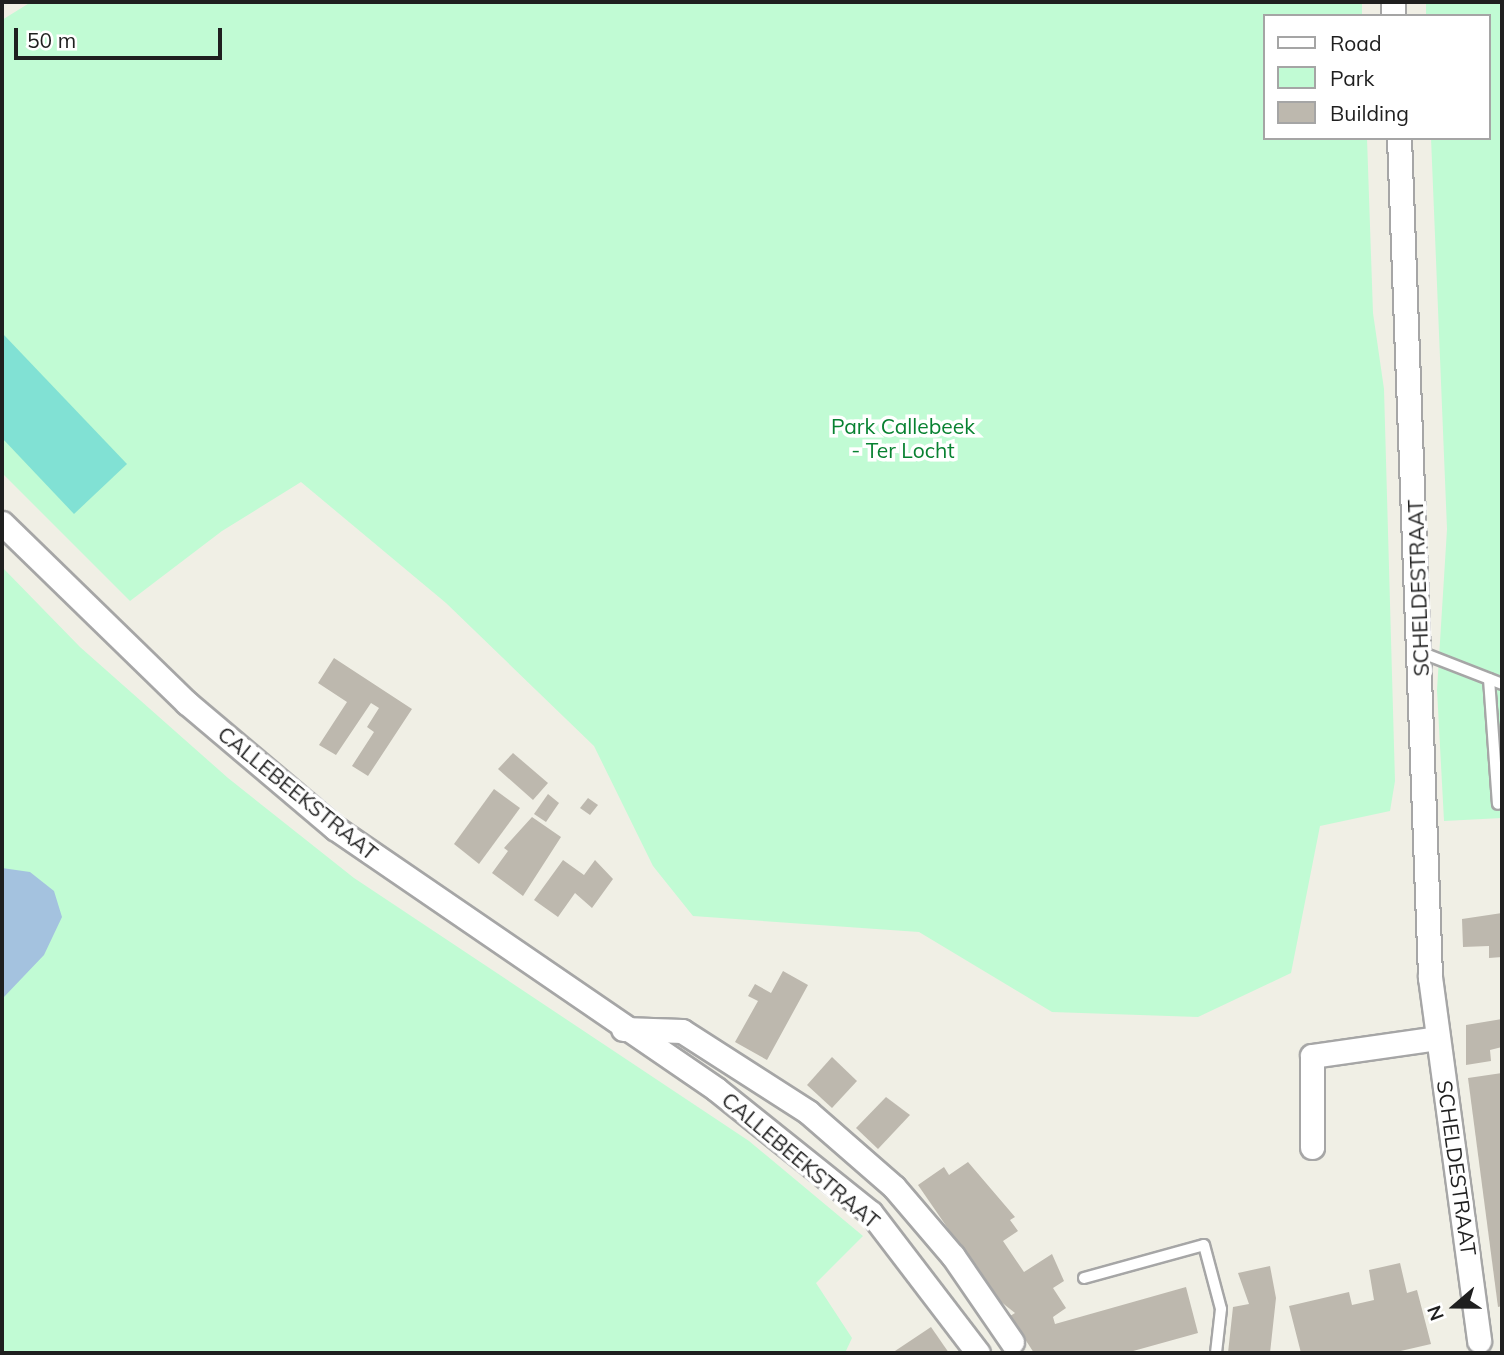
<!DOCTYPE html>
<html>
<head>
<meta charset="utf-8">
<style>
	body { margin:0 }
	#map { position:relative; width:1504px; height:1355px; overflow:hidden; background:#f0efe5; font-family:Mulish,sans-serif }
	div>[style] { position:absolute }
	.park>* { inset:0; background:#c1fbd4 }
	.pitch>* { inset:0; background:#81e1d4 }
	.water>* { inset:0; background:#a4c2df }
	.building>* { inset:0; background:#bdb8ae }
	.roads { filter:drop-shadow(2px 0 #a6a6a6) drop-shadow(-2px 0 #a6a6a6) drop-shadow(0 2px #a6a6a6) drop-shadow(0 -2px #a6a6a6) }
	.service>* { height:10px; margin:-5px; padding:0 5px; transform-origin:5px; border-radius:5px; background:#fff }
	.minor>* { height:23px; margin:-11.5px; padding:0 11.5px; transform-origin:11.5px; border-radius:11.5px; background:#fff }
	span { translate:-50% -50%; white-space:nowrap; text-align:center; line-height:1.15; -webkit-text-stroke:7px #fff; paint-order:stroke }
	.park-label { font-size:21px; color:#088131 }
	.street-label { font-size:21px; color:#1f1f1f }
	.frame { position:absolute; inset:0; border:4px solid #1f1f1f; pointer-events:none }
	.legend { position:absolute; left:1263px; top:14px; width:228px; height:126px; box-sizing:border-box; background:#fff; border:2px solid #a5a5a5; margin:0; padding:9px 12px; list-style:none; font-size:21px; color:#1f1f1f }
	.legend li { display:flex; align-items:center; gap:14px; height:35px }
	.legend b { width:35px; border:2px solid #a5a5a5 }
	.north { position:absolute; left:1420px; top:1271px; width:70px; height:70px; -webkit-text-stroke:5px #fff; paint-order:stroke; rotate:250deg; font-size:19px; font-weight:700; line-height:28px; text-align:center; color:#1f1f1f }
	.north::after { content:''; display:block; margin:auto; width:24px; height:32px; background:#1f1f1f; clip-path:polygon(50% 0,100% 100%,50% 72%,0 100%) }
	.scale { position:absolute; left:14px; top:28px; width:208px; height:32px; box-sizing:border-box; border:4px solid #1f1f1f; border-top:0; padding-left:9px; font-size:21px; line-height:24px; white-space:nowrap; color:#1f1f1f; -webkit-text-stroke:5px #fff; paint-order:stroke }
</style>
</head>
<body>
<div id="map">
	<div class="park">
		<i style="clip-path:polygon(31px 2px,1362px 2px,1362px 16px,1264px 16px,1264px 138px,1367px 138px,1373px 313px,1384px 389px,1395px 781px,1390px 811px,1320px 826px,1291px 973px,1198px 1017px,1052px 1012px,919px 932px,693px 916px,653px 866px,594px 746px,446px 603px,301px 482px,222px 531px,130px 601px,2px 473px,2px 20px)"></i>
		<i style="clip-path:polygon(1426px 2px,1502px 2px,1502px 818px,1444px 821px,1437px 690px,1447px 529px,1431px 138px,1488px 138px,1488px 16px,1426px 16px)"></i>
		<i style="clip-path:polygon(2px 567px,80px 647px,228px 778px,354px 878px,749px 1141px,863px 1236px,816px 1283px,852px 1338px,845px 1353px,2px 1353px)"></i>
	</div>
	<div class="pitch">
		<i style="clip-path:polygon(4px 335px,127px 464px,74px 514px,2px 438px)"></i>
	</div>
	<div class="water">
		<i style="clip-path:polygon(2px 868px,30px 872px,54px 891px,62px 917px,44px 955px,3px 998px,2px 1014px)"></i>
	</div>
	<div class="building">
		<i style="clip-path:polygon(334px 658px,412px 709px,368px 776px,352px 766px,374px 732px,367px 727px,379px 708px,371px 703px,336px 755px,319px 745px,347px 702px,318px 683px)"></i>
		<i style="clip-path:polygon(513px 753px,548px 783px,533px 800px,498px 769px)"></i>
		<i style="clip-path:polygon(494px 789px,520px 808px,479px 864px,454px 844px)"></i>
		<i style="clip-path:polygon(548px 794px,559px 803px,546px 822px,534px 814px)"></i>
		<i style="clip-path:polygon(588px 798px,598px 805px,590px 815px,580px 808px)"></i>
		<i style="clip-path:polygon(532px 817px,561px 837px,523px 896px,492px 873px,508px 851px,504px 848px)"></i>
		<i style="clip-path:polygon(563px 860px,584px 875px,595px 860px,613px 879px,592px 908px,575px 893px,558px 917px,534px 900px)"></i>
		<i style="clip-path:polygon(1502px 913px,1502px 957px,1489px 958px,1489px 946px,1463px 947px,1462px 919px)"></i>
		<i style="clip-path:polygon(783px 971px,808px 985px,767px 1060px,735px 1042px,758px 1001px,748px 996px,755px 984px,771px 993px)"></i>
		<i style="clip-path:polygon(1502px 1019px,1502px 1047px,1490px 1050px,1491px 1061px,1466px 1065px,1466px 1025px)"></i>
		<i style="clip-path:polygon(832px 1057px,857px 1081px,832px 1108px,807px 1085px)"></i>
		<i style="clip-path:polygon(1502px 1073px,1502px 1306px,1498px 1307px,1468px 1078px)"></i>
		<i style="clip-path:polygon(886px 1097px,910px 1115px,878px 1149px,856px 1128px)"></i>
		<i style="clip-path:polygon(968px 1162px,1015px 1217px,1010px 1220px,1018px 1231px,1003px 1241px,1024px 1272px,1052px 1254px,1064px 1281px,1053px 1288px,1066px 1308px,1053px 1317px,1055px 1324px,1186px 1287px,1198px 1333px,1126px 1353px,1034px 1353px,1010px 1316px,1015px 1313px,995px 1297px,918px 1185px,944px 1167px,949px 1175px)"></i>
		<i style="clip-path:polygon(1400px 1263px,1407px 1293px,1417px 1290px,1431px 1344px,1392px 1353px,1301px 1353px,1289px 1306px,1349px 1292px,1352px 1305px,1374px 1300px,1369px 1270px)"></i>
		<i style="clip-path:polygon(1270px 1266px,1276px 1298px,1270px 1353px,1228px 1353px,1233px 1307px,1249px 1304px,1238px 1273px)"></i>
		<i style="clip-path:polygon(931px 1327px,949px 1353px,892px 1353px)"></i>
	</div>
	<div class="roads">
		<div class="service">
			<i style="left:1420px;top:652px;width:88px;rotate:21.3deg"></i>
			<i style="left:1489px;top:679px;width:125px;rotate:85.9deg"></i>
			<i style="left:1084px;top:1278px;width:124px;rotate:-15.4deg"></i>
			<i style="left:1204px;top:1245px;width:66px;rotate:75.1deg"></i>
			<i style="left:1221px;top:1309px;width:44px;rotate:96.5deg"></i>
		</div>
		<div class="minor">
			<i style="left:1393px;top:2px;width:14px;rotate:90deg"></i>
			<i style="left:1399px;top:138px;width:840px;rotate:87.88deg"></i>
			<i style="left:1430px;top:977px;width:367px;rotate:82.3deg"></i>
			<i style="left:2px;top:523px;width:258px;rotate:44.2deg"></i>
			<i style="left:187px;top:703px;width:194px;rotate:40.2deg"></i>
			<i style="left:335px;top:828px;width:462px;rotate:34.4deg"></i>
			<i style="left:716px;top:1089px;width:198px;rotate:38.7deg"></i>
			<i style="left:871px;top:1213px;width:176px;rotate:52.6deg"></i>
			<i style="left:623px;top:1029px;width:59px;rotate:1.9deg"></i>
			<i style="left:682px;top:1031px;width:150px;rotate:32.7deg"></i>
			<i style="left:808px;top:1112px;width:114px;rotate:41.1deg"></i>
			<i style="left:894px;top:1187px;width:91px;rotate:49.5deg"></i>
			<i style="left:953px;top:1256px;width:104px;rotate:55.5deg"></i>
			<i style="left:1312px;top:1147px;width:91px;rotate:-90deg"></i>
			<i style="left:1312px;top:1056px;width:127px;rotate:-8.1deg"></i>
		</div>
	</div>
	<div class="park-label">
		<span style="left:903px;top:438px">Park Callebeek<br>- Ter Locht</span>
	</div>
	<div class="street-label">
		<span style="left:1418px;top:588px;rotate:-92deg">SCHELDESTRAAT</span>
		<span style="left:298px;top:793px;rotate:39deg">CALLEBEEKSTRAAT</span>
		<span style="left:801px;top:1160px;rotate:40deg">CALLEBEEKSTRAAT</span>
		<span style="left:1457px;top:1168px;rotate:82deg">SCHELDESTRAAT</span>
	</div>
	<div class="frame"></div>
	<ul class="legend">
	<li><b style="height:9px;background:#fff"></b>Road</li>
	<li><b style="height:19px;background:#c1fbd4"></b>Park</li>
	<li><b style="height:19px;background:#bdb8ae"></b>Building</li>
	</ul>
	<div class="north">N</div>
	<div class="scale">50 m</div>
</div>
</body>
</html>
